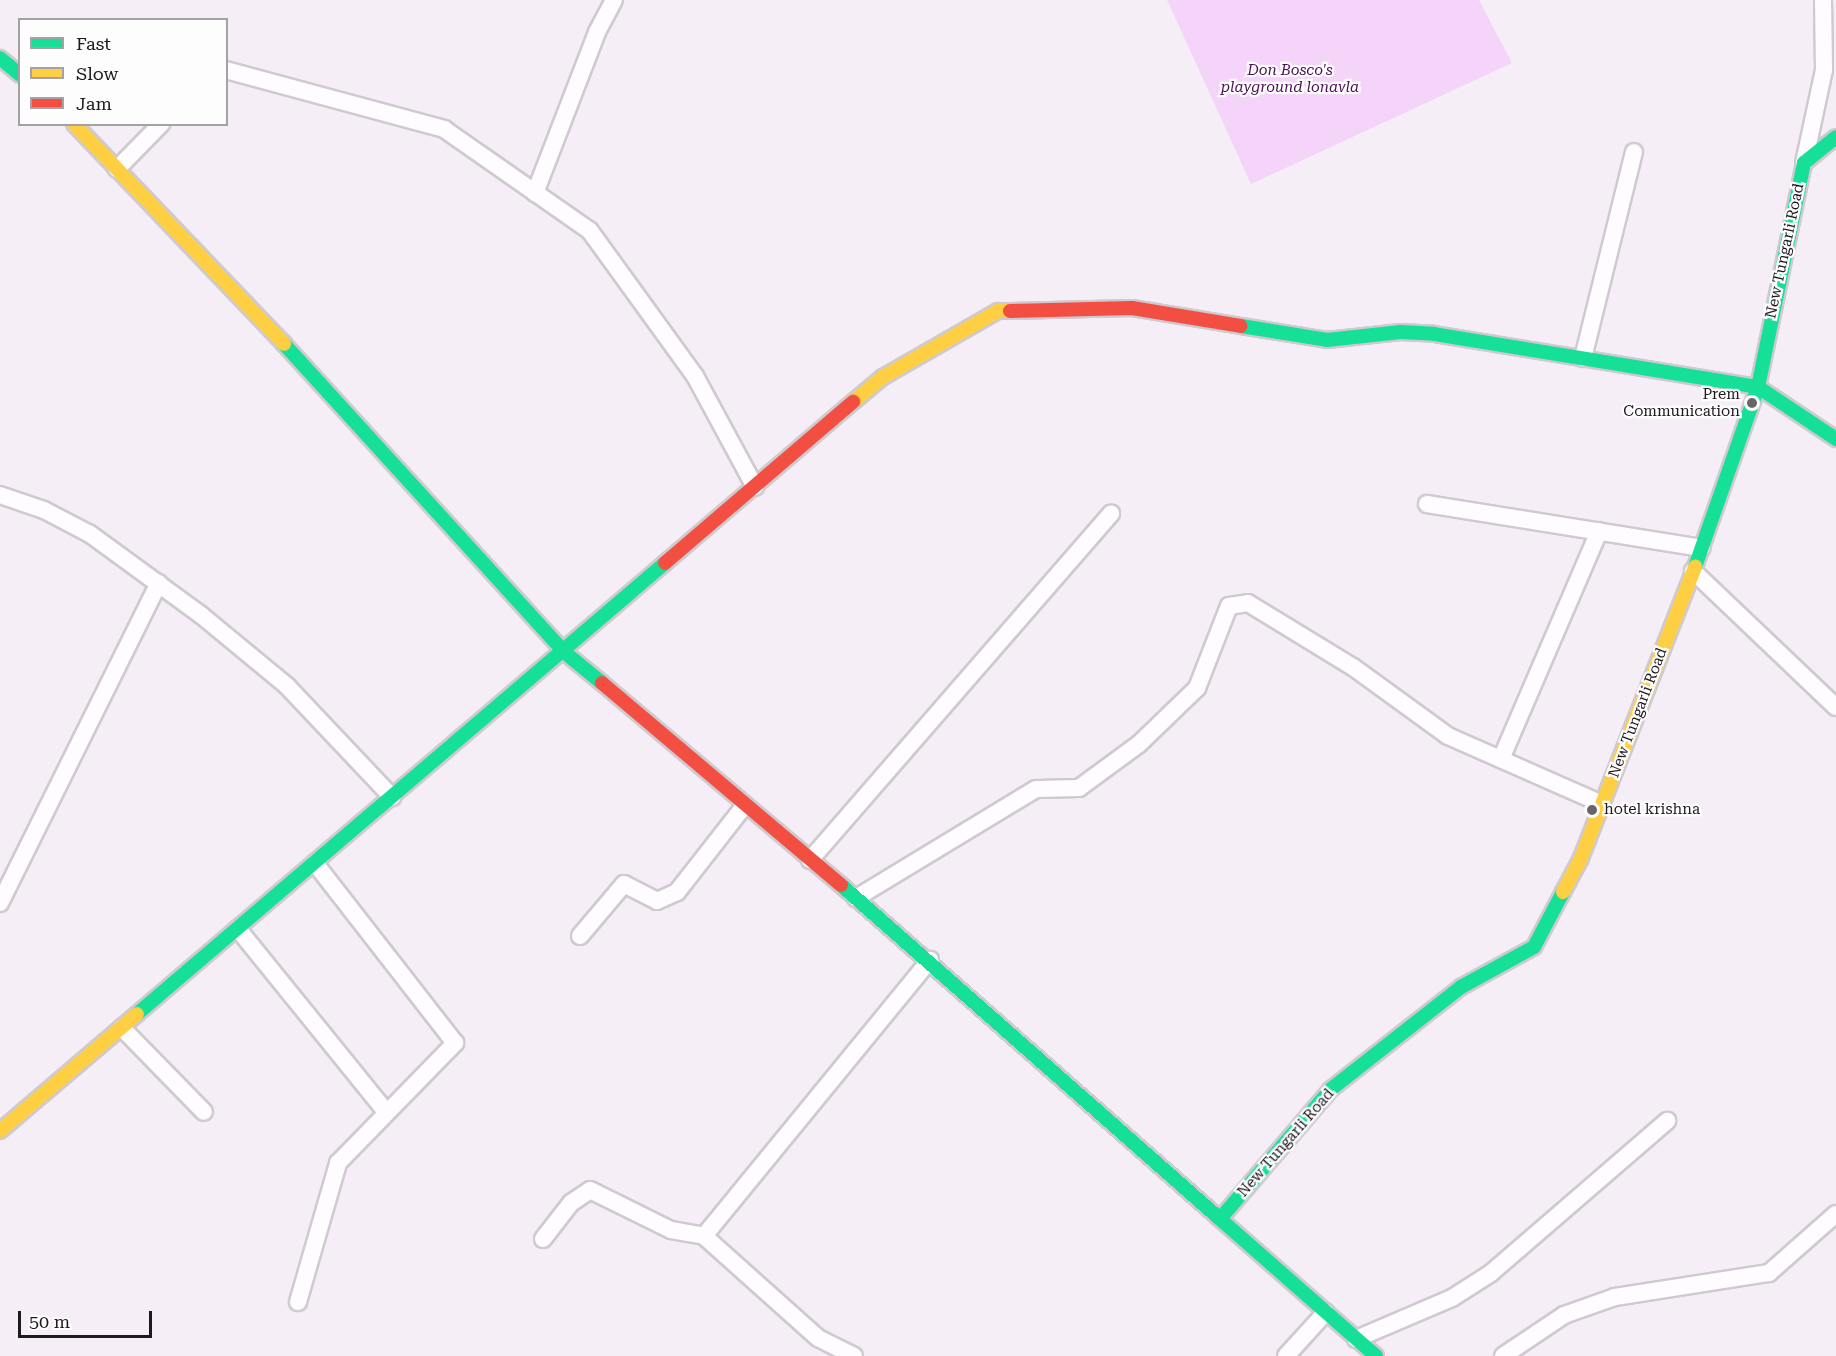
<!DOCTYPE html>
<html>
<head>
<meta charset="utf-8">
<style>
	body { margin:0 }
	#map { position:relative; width:1836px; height:1356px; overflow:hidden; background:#f5eef6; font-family:"Roboto Serif",serif }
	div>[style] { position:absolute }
	.green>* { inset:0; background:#f4d4f8 }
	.roads { filter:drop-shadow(2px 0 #cfcacf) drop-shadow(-2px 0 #cfcacf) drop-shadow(0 2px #cfcacf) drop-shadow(0 -2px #cfcacf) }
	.street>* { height:16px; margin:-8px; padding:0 8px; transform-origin:8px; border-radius:8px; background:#fefcfe }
	.fast>* { height:14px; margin:-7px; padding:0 7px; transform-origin:7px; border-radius:7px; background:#16e098 }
	.slow>* { height:14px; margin:-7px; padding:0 7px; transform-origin:7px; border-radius:7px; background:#ffcf43 }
	.jam>* { height:14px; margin:-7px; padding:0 7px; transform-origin:7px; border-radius:7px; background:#f24e42 }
	.dots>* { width:16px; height:16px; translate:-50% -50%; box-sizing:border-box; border:3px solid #fdfdfd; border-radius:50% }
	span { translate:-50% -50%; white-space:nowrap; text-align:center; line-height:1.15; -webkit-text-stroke:4.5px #fdfdfd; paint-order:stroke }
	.park-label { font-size:15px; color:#4c1153; font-style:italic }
	.street-label { font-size:15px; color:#1e191e }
	.poi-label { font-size:15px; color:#1e191e }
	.right { translate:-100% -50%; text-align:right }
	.left { translate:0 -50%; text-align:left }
	.legend { position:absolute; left:18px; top:18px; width:210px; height:108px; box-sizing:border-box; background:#fdfdfd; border:2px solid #a4a2a4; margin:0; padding:8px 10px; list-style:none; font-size:18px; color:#1e191e }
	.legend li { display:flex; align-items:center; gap:12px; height:30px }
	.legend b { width:30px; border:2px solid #a4a2a4 }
	.scale { position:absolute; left:18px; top:1311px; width:134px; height:27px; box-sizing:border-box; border:3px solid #1e191e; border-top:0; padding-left:8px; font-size:18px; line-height:21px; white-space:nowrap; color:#1e191e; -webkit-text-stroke:4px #fdfdfd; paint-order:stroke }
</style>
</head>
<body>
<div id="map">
	<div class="green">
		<i style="clip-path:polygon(1167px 0,1479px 0,1512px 63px,1251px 184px)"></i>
	</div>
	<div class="roads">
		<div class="street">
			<i style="left:226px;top:70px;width:226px;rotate:15.1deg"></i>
			<i style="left:444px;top:129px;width:178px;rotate:34.9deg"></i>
			<i style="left:590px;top:231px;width:179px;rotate:54.1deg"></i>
			<i style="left:695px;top:376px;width:126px;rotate:61.6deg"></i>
			<i style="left:1804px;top:163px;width:95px;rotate:-77.9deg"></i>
			<i style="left:1824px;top:70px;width:70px;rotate:-90.8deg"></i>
			<i style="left:117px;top:169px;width:63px;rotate:-45.6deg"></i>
			<i style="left:535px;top:193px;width:173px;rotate:-68.9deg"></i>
			<i style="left:597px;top:32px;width:36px;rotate:-62deg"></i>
			<i style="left:1583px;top:358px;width:212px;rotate:-76.1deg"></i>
			<i style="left:0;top:495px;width:46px;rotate:18.8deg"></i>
			<i style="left:44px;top:510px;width:52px;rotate:27.6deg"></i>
			<i style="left:90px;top:534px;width:137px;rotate:36.1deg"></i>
			<i style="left:201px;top:615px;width:112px;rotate:39.5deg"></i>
			<i style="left:287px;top:686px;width:153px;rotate:46.6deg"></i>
			<i style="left:1427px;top:504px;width:278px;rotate:9.1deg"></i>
			<i style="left:1693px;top:571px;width:197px;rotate:43.6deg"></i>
			<i style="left:1501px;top:759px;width:248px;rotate:-66.7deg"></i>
			<i style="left:810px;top:860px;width:459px;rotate:-49deg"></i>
			<i style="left:856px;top:898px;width:210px;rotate:-31.2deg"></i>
			<i style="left:1036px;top:789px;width:43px;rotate:-1.3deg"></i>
			<i style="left:1079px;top:788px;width:74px;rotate:-36.3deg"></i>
			<i style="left:1139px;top:744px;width:81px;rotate:-44deg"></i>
			<i style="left:1197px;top:688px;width:88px;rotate:-68.7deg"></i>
			<i style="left:1229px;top:606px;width:19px;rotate:-9deg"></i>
			<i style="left:1248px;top:603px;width:123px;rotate:31.4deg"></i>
			<i style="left:1353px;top:667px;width:117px;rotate:36deg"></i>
			<i style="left:1448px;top:736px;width:168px;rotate:23.8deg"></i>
			<i style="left:0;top:903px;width:357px;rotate:-63.6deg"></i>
			<i style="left:238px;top:929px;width:235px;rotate:51deg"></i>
			<i style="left:580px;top:936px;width:68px;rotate:-49.8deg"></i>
			<i style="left:624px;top:884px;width:37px;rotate:27deg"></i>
			<i style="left:657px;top:901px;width:22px;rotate:-24deg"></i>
			<i style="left:677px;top:892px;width:110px;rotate:-52deg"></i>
			<i style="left:122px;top:1028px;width:117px;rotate:45.7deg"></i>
			<i style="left:543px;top:1239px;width:46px;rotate:-52.1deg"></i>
			<i style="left:571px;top:1203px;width:23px;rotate:-34deg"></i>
			<i style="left:590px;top:1190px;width:90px;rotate:26.3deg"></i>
			<i style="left:671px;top:1230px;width:34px;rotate:10deg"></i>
			<i style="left:298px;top:1302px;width:145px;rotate:-73.9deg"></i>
			<i style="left:338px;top:1163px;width:168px;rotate:-45.7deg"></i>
			<i style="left:455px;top:1043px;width:228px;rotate:-127.9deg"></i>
			<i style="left:1356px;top:1339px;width:104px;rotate:-23.1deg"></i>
			<i style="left:1452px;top:1298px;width:46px;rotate:-32.7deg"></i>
			<i style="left:1491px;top:1273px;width:233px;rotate:-40.8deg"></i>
			<i style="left:854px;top:1356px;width:40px;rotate:-153.4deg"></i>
			<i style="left:818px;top:1338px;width:153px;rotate:-138.2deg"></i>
			<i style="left:704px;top:1236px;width:357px;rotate:-50.7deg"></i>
			<i style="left:1286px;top:1356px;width:59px;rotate:-47.7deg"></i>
			<i style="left:1503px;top:1356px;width:73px;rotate:-33.9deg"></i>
			<i style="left:1564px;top:1315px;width:54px;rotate:-19.4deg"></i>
			<i style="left:1615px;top:1297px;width:156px;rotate:-8.9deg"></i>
			<i style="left:1769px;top:1273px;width:89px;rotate:-41.4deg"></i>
		</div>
		<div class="fast">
			<i style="left:0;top:58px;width:26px;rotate:40deg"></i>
			<i style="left:1241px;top:326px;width:87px;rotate:9.2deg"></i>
			<i style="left:1327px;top:340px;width:74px;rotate:-6.2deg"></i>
			<i style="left:1401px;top:332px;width:33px;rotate:3deg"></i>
			<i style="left:1434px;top:334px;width:328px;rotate:9.3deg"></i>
			<i style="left:1758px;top:387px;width:94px;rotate:33.7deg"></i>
			<i style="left:284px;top:344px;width:415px;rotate:47.7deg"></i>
			<i style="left:563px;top:651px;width:50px;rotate:39.4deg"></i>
			<i style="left:1695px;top:567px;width:191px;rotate:-70.7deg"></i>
			<i style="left:1758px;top:387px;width:229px;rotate:-78.4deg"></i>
			<i style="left:1804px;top:163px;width:41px;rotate:-39.1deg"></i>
			<i style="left:841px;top:885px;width:505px;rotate:41.39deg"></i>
			<i style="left:137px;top:1014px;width:694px;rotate:-40.5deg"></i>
			<i style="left:1376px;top:1356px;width:208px;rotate:-138.7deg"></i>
			<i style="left:1220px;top:1219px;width:170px;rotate:-49.5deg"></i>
			<i style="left:1330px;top:1090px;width:167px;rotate:-38.2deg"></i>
			<i style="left:1461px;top:987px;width:83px;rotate:-28.7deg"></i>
			<i style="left:1534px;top:947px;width:62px;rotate:-62.2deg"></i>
		</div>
		<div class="slow">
			<i style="left:74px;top:124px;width:304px;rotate:46.3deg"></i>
			<i style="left:853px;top:402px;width:39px;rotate:-40deg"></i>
			<i style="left:883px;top:377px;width:133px;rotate:-29.9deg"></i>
			<i style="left:998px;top:311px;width:12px"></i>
			<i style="left:1563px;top:892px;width:38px;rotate:-62deg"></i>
			<i style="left:1581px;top:858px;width:313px;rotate:-68.6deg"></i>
			<i style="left:0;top:1131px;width:180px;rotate:-40.5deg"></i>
		</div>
		<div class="jam">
			<i style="left:1010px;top:311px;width:122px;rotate:-1.4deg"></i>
			<i style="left:1132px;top:308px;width:110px;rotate:9.4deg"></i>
			<i style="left:665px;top:563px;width:248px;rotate:-40.6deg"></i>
			<i style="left:602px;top:683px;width:313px;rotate:40.2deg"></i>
		</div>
	</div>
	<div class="dots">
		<i style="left:1752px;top:403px;background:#69646a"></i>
		<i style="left:1592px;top:810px;background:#69646a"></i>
	</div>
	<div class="park-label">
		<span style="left:1290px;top:79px">Don Bosco's<br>playground lonavla</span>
	</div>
	<div class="street-label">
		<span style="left:1785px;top:251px;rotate:-78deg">New Tungarli Road</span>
		<span style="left:1638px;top:713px;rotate:-69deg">New Tungarli Road</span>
		<span style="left:1286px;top:1143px;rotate:-49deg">New Tungarli Road</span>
	</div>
	<div class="poi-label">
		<span class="right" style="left:1740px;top:403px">Prem<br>Communication</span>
		<span class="left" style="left:1604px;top:810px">hotel krishna</span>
	</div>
	<ul class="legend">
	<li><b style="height:8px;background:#16e098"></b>Fast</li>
	<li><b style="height:8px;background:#ffcf43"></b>Slow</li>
	<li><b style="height:8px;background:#f24e42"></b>Jam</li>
	</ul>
	<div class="scale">50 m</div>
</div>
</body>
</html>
